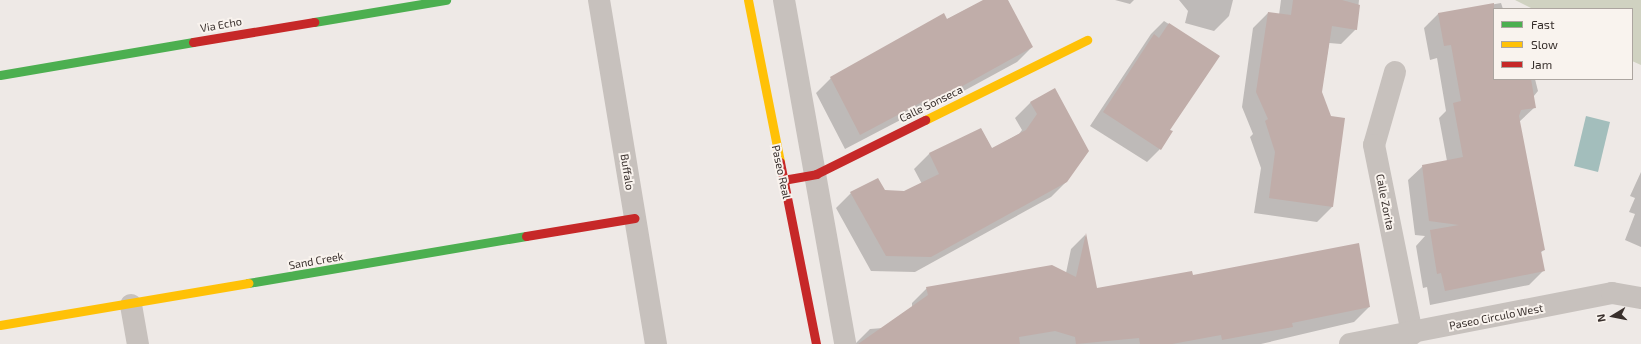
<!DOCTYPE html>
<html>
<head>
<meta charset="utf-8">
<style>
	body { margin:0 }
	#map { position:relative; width:1641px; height:344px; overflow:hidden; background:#eee9e6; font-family:"Exo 2",sans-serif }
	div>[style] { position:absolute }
	.green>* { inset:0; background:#d0d2c1 }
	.water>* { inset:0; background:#a3bebc }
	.shadow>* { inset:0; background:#0003 }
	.building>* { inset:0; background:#c0ada9 }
	.street>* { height:22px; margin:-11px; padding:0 11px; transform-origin:11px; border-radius:11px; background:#c7c1bd }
	.fast>* { height:9px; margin:-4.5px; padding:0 4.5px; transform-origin:4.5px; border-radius:4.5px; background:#4caf50 }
	.slow>* { height:9px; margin:-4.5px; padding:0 4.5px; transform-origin:4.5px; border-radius:4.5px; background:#ffc107 }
	.jam>* { height:9px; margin:-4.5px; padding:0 4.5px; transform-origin:4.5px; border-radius:4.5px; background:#c62828 }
	span { translate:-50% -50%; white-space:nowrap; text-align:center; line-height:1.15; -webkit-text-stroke:4px #f9f3ee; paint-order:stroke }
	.street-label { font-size:11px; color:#382f2c }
	.legend { position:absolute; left:1493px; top:8px; width:140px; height:72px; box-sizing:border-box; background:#f9f3ee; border:1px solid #aca5a0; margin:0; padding:5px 7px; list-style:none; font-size:12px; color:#382f2c }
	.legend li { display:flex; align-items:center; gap:8px; height:20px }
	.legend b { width:20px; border:1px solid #aca5a0 }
	.north { position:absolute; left:1593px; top:296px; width:40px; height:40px; -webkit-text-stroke:3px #f9f3ee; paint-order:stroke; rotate:260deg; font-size:11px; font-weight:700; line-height:16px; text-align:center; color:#382f2c }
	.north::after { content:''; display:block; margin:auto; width:14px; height:18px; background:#382f2c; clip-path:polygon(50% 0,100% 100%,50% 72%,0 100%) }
</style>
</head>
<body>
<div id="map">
	<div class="green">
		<i style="clip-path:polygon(1515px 0,1641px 0,1641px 65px,1632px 61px,1632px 9px,1533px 9px)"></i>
	</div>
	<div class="water">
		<i style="clip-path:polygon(1586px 116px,1610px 122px,1598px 172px,1574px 166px)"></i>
	</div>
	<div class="shadow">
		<i style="clip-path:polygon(985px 0,1007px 0,1032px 47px,1017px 62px,914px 118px,911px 120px,908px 116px,845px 149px,816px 93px,831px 78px)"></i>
		<i style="clip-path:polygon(1115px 0,1134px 0,1130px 4px)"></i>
		<i style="clip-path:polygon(1179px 0,1233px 0,1229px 16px,1214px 31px,1185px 23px,1188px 11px)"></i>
		<i style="clip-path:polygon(1281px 0,1359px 0,1356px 29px,1341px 44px,1329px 43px,1321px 92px,1330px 117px,1344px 119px,1332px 207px,1317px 222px,1254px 213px,1261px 168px,1250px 137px,1253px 134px,1242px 107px,1253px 28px,1268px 13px,1279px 15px)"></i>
		<i style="clip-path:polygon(1501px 3px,1503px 9px,1494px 9px,1494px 79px,1535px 79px,1538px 91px,1533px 97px,1535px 107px,1519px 122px,1544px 250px,1540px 253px,1543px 271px,1529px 285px,1430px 305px,1427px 287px,1423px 288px,1416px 246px,1425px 236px,1415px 235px,1408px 180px,1423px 166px,1447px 161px,1439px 118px,1446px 111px,1437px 58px,1430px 60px,1424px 28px,1438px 14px)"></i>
		<i style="clip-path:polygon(1164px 21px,1219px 56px,1168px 130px,1160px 149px,1147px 162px,1090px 126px,1151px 34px)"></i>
		<i style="clip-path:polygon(1055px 89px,1066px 182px,1051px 197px,915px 272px,871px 271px,836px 208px,851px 193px,904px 192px,922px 184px,914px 169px,929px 154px,981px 129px,992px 149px,1019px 134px,1022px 130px,1015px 118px,1030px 103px)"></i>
		<i style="clip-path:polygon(1641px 172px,1641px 247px,1625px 240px,1635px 214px,1629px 212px,1635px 198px,1630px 196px)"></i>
		<i style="clip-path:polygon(1085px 235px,1096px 289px,1192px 276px,1369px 307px,1354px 322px,1261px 344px,855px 344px,870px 329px,883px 328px,912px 307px,912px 303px,927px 288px,1066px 273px,1071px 249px)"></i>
	</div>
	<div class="building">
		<i style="clip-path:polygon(983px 0,1008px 0,1033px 47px,930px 104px,926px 106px,924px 101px,860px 135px,830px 77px,944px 13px,947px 19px)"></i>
		<i style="clip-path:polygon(1293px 0,1342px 0,1360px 5px,1357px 30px,1332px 26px,1322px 92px,1331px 116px,1345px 118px,1333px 207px,1269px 198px,1275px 152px,1265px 121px,1268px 119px,1256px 92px,1268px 12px,1291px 15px)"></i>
		<i style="clip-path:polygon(1494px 3px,1494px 79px,1531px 79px,1536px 108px,1521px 110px,1519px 116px,1545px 250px,1541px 251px,1545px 271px,1445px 291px,1441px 273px,1437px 274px,1430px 230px,1459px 225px,1429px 221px,1422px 165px,1463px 157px,1453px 103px,1461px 101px,1451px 45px,1444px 46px,1438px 13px)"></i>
		<i style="clip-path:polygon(1169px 23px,1220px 56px,1170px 130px,1173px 131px,1161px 150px,1103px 112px,1154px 34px,1159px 38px)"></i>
		<i style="clip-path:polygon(1055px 88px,1089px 151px,1067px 182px,931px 257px,886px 256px,850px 192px,878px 178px,885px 190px,904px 191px,939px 174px,929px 153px,981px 128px,992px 148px,1026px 130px,1037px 114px,1030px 102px)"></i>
		<i style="clip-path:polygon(1086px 233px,1097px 288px,1192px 271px,1193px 275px,1359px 243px,1370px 307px,1292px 323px,1293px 327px,1222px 340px,1221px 335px,1172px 344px,1140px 344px,1139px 338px,1076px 344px,1075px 337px,1055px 331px,1019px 337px,1020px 344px,858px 344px,928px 295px,926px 287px,1052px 265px,1076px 277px)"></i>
	</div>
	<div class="street">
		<i style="left:599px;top:0;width:349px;rotate:80.6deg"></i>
		<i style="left:784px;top:0;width:349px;rotate:79.9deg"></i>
		<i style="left:1395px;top:72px;width:76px;rotate:106deg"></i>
		<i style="left:1374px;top:145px;width:193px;rotate:78.6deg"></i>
		<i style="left:131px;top:305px;width:40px;rotate:80deg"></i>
		<i style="left:1350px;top:344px;width:267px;rotate:-11deg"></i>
		<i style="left:1612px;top:293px;width:29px;rotate:10deg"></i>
	</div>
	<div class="fast">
		<i style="left:314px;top:22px;width:134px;rotate:-9.5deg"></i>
		<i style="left:0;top:75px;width:196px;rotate:-9.7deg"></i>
		<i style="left:248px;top:283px;width:282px;rotate:-9.6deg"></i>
	</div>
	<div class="slow">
		<i style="left:748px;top:0;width:165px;rotate:78.8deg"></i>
		<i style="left:925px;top:120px;width:181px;rotate:-26.3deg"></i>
		<i style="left:0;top:325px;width:252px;rotate:-9.6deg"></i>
	</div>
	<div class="jam">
		<i style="left:193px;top:42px;width:123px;rotate:-9.4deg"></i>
		<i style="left:780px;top:162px;width:186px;rotate:78.8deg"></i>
		<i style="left:783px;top:180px;width:34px;rotate:-10deg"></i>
		<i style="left:816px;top:174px;width:122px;rotate:-26.4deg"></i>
		<i style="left:526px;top:236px;width:110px;rotate:-9.4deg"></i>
	</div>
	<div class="street-label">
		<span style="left:221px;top:25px;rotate:-10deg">Via Echo</span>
		<span style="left:931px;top:104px;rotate:-26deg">Calle Sonseca</span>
		<span style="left:627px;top:172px;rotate:81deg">Buffalo</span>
		<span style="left:781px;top:172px;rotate:78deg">Paseo Real</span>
		<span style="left:1385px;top:202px;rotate:79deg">Calle Zorita</span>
		<span style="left:316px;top:261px;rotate:-10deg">Sand Creek</span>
		<span style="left:1496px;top:317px;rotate:-11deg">Paseo Circulo West</span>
	</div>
	<ul class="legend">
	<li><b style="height:5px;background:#4caf50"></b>Fast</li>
	<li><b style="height:5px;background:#ffc107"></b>Slow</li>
	<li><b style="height:5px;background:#c62828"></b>Jam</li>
	</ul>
	<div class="north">N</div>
</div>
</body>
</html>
